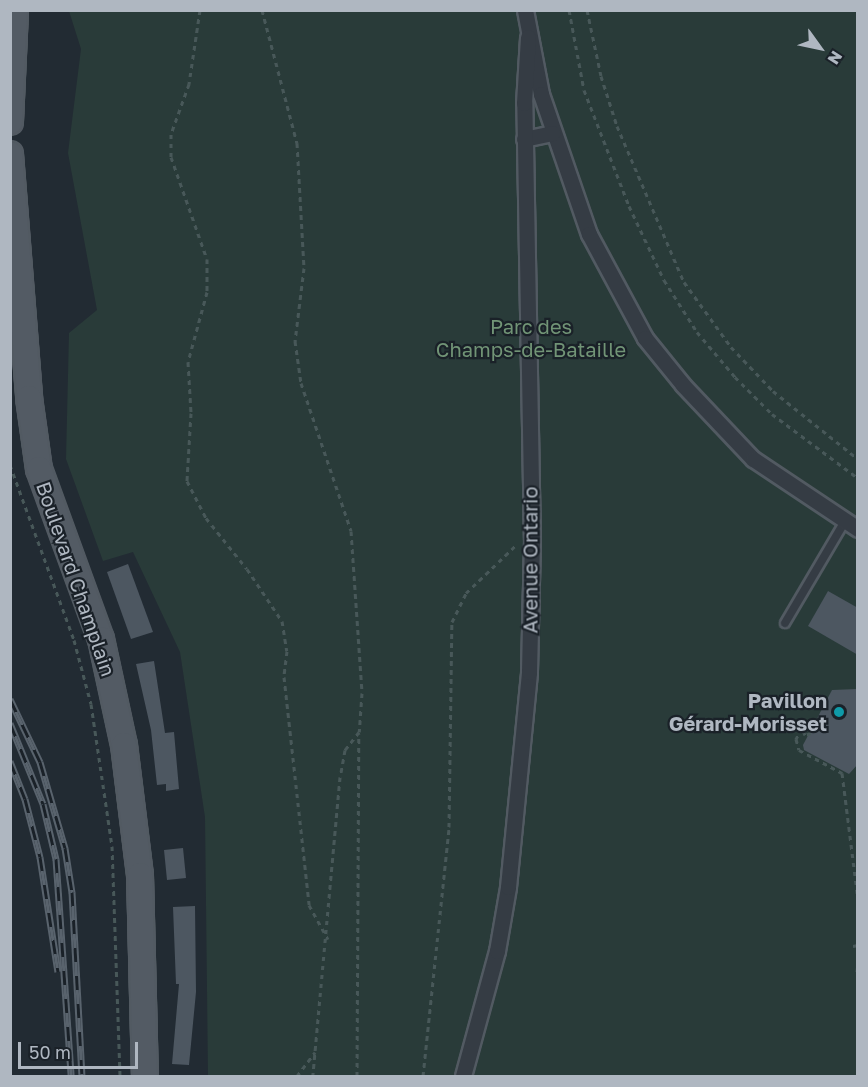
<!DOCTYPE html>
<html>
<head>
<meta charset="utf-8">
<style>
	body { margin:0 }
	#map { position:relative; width:868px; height:1087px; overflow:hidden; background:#222b33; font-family:"Golos Text",sans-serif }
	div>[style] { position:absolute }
	.green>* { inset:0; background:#293b39 }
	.building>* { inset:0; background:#4d5761 }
	.path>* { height:3px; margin-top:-1.5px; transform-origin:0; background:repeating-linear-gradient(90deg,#485859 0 4.5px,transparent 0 9px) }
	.roads { filter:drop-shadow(2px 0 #525a62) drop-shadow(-2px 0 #525a62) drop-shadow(0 2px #525a62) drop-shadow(0 -2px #525a62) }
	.service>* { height:8px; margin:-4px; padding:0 4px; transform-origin:4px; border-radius:4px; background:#353c44 }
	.minor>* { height:15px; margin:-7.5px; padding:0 7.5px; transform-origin:7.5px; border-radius:7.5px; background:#353c44 }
	.primary>* { height:24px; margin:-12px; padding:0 12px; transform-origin:12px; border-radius:12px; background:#535b64 }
	.rail>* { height:7px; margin-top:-3.5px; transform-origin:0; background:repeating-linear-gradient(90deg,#1a2128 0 14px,#59636d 0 28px); box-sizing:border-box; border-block:2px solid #59636d }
	.dots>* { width:16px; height:16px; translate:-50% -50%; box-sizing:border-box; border:3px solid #1a2128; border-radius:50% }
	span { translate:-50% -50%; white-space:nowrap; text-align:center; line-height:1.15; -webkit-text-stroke:4.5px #1a2128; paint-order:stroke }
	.park-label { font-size:20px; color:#719476 }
	.street-label { font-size:20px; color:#afb7c1 }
	.poi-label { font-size:20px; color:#afb7c1; font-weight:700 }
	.right { translate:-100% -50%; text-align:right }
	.frame { position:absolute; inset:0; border:12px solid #afb7c1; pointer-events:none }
	.north { position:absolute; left:790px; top:18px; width:60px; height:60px; -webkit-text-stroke:4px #1a2128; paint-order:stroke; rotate:123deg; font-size:16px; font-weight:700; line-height:24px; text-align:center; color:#afb7c1 }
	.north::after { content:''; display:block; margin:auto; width:21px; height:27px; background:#afb7c1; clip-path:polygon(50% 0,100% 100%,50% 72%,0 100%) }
	.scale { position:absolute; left:18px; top:1042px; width:120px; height:27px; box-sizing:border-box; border:3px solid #afb7c1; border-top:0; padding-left:8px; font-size:18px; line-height:21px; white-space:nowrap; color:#afb7c1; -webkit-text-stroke:4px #1a2128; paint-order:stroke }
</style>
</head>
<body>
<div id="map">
	<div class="green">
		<i style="clip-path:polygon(69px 11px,857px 11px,857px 1076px,208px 1076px,205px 817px,180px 652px,133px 552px,103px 561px,66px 459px,69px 333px,97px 310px,68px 153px,81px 49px)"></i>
	</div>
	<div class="building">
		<i style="clip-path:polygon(128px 564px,153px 632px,131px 639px,107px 572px)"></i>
		<i style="clip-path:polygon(828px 591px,858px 608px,858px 655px,808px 626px)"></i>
		<i style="clip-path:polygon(154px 661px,165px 733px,174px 732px,179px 789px,166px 791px,166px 784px,157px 785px,151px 730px,136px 664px)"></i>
		<i style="clip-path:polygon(858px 689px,858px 764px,849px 774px,804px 750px,803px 745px,832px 690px)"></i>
		<i style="clip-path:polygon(183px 848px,186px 878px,167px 880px,164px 850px)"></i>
		<i style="clip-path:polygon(195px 906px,196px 992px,189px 1065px,172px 1064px,179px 984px,176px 984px,173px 907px)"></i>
	</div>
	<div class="path">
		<i style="left:200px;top:10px;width:75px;rotate:98.5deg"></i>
		<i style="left:189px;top:84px;width:53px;rotate:109.8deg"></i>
		<i style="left:171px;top:134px;width:23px;rotate:90deg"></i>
		<i style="left:171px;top:157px;width:108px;rotate:70.6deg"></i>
		<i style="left:207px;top:259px;width:33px;rotate:90deg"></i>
		<i style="left:207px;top:292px;width:73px;rotate:105.2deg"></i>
		<i style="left:188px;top:362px;width:51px;rotate:86.6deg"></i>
		<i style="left:191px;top:413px;width:68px;rotate:93.4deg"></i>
		<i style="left:187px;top:481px;width:42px;rotate:62.8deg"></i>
		<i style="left:206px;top:518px;width:65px;rotate:51.2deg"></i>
		<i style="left:247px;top:569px;width:63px;rotate:56.1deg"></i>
		<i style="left:282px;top:621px;width:30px;rotate:81deg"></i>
		<i style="left:287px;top:651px;width:26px;rotate:97deg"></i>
		<i style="left:284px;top:677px;width:229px;rotate:83.7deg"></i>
		<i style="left:309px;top:905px;width:39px;rotate:61deg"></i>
		<i style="left:262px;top:10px;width:138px;rotate:75.3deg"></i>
		<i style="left:297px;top:143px;width:125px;rotate:86.8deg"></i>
		<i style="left:304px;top:268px;width:74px;rotate:97deg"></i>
		<i style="left:295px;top:341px;width:42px;rotate:81.9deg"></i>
		<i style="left:301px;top:383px;width:156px;rotate:71.3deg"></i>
		<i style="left:351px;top:531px;width:162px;rotate:86.1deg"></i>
		<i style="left:362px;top:693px;width:39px;rotate:94deg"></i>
		<i style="left:359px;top:732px;width:23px;rotate:128deg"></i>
		<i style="left:345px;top:750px;width:27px;rotate:100deg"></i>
		<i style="left:340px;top:777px;width:300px;rotate:95.2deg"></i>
		<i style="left:569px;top:10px;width:81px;rotate:79.4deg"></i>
		<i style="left:584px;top:90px;width:124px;rotate:68.8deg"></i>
		<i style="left:629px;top:206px;width:82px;rotate:64.7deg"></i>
		<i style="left:664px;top:280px;width:62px;rotate:57.6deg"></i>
		<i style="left:697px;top:332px;width:59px;rotate:49.8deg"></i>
		<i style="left:735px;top:377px;width:52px;rotate:45deg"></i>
		<i style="left:772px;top:414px;width:107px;rotate:36.7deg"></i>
		<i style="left:587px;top:10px;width:67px;rotate:78deg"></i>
		<i style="left:601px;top:76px;width:52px;rotate:72.3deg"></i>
		<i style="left:617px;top:126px;width:170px;rotate:66.8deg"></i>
		<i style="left:684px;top:282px;width:80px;rotate:54.1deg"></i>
		<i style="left:731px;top:347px;width:61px;rotate:46.3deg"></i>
		<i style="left:773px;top:391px;width:109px;rotate:38.7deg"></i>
		<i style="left:10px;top:465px;width:186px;rotate:69.9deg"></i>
		<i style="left:74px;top:640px;width:66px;rotate:75.1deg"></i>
		<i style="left:91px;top:704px;width:144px;rotate:81.6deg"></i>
		<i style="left:112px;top:846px;width:230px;rotate:88deg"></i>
		<i style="left:811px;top:733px;width:6px;rotate:162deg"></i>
		<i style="left:805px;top:735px;width:8px;rotate:-113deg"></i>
		<i style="left:802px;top:728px;width:13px;rotate:119deg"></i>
		<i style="left:796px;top:739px;width:11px;rotate:75deg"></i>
		<i style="left:799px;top:750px;width:49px;rotate:28.1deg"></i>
		<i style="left:842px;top:773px;width:128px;rotate:82.8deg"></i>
		<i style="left:853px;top:946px;width:5px;rotate:-11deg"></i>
		<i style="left:857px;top:972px;width:9px;rotate:-84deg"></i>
		<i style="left:297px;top:1076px;width:30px;rotate:-53deg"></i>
		<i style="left:357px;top:1076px;width:342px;rotate:-89.7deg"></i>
		<i style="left:423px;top:1076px;width:250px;rotate:-84deg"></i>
		<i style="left:449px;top:827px;width:205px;rotate:-89.2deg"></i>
		<i style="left:452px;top:622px;width:32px;rotate:-64deg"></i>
		<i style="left:466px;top:593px;width:69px;rotate:-43.8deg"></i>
	</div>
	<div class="roads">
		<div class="service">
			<i style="left:785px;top:623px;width:118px;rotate:-59.5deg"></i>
		</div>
		<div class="minor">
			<i style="left:525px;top:10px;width:86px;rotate:79.2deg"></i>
			<i style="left:541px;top:94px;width:148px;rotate:71.1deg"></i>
			<i style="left:589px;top:234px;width:118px;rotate:61.7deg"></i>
			<i style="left:645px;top:338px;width:60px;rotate:51deg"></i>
			<i style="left:683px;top:385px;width:102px;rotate:46.6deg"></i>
			<i style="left:753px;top:459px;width:126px;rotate:33.7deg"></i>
			<i style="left:524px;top:139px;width:29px;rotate:-12deg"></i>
			<i style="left:463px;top:1076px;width:130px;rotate:-74.8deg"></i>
			<i style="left:497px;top:951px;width:65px;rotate:-80.2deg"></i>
			<i style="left:508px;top:887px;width:216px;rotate:-84.4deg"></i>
			<i style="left:529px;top:672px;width:129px;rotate:-88.7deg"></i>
			<i style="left:532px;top:543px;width:440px;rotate:-91deg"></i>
			<i style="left:524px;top:103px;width:66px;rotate:-86.5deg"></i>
		</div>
		<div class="primary">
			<i style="left:10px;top:122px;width:112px;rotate:-87.4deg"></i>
			<i style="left:10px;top:154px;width:245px;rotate:85.5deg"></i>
			<i style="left:29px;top:398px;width:72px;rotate:82deg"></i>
			<i style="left:39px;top:469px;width:181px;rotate:70deg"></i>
			<i style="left:101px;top:639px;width:108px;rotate:77.8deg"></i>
			<i style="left:124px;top:745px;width:131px;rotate:83deg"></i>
			<i style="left:140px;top:875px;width:201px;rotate:88.6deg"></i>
		</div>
	</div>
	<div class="rail">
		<i style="left:10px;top:699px;width:70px;rotate:64.5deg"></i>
		<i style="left:40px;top:762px;width:90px;rotate:73.8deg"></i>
		<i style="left:65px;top:848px;width:45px;rotate:81deg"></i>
		<i style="left:72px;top:892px;width:184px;rotate:86.9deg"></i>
		<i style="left:10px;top:723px;width:87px;rotate:67.8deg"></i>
		<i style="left:43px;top:804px;width:57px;rotate:76.7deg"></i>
		<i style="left:56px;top:859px;width:218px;rotate:86deg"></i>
		<i style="left:10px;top:761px;width:41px;rotate:68.5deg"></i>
		<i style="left:25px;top:799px;width:60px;rotate:75.5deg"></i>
		<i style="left:40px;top:857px;width:116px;rotate:81.1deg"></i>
	</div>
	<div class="dots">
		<i style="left:839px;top:712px;background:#0f9aa8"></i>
	</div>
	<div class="park-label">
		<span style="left:531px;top:338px">Parc des<br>Champs-de-Bataille</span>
	</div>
	<div class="street-label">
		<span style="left:530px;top:560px;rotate:-90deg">Avenue Ontario</span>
		<span style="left:76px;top:579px;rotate:71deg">Boulevard Champlain</span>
	</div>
	<div class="poi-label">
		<span class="right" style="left:827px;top:712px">Pavillon<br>Gérard-Morisset</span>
	</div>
	<div class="frame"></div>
	<div class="north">N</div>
	<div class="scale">50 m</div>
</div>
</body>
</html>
